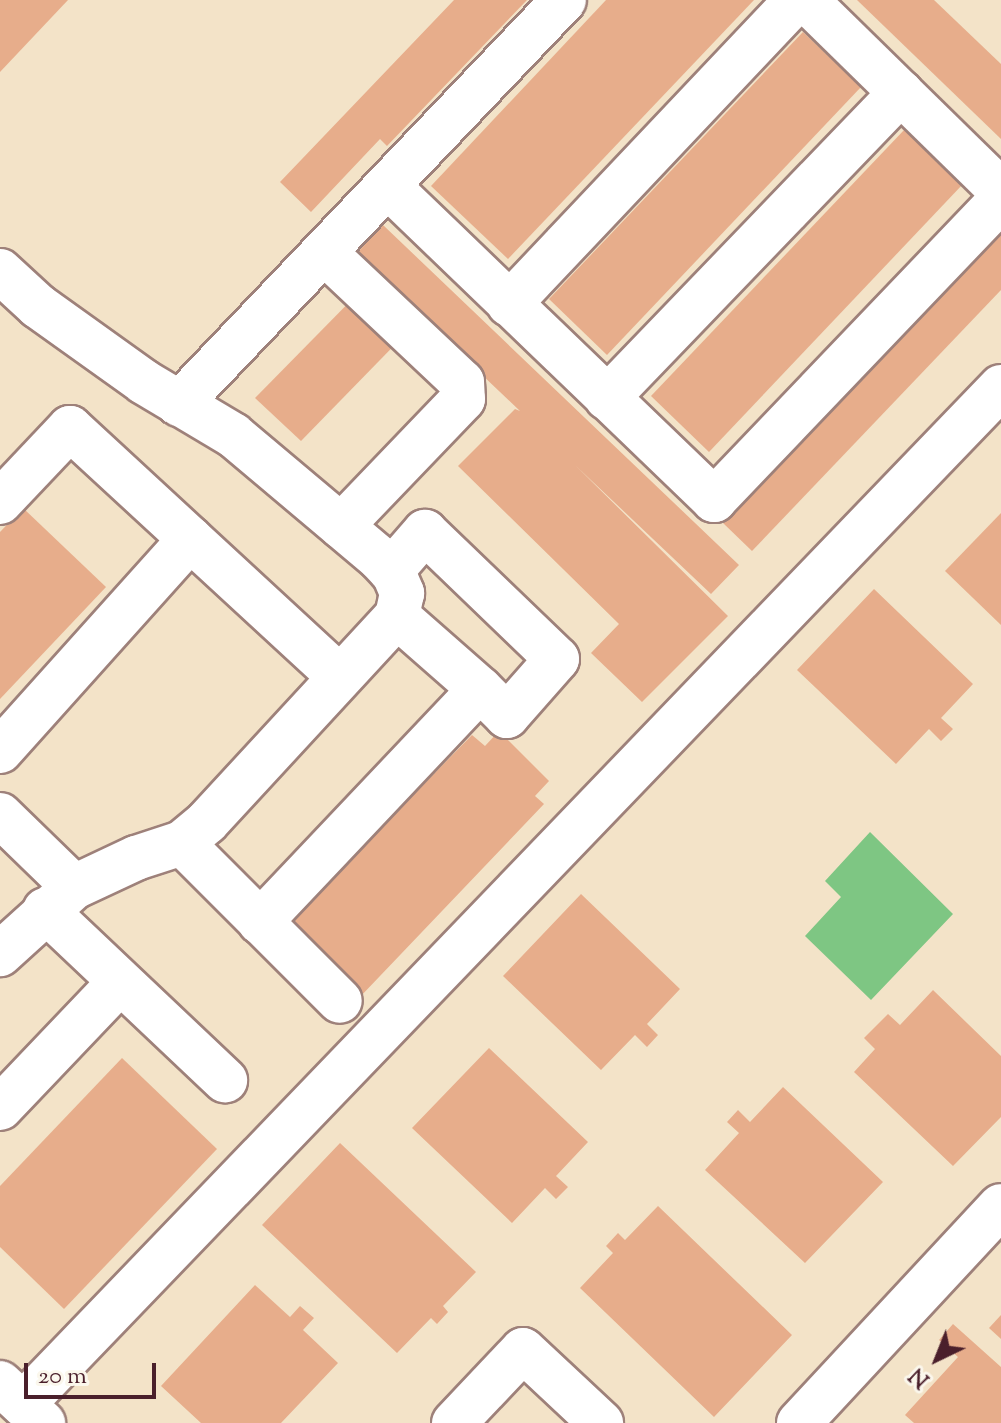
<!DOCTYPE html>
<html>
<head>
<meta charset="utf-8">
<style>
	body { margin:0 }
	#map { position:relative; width:1001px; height:1423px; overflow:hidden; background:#f3e3c8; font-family:"Sorts Mill Goudy",serif }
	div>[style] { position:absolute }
	.green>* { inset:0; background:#7ec683 }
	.building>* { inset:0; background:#e7ad8b }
	.roads { filter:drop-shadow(2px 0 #9e817a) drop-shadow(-2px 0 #9e817a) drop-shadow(0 2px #9e817a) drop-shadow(0 -2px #9e817a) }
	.minor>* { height:44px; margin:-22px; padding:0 22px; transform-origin:22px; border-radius:22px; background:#fff }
	.major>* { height:44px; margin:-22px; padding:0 22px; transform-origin:22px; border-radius:22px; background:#fff }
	span { translate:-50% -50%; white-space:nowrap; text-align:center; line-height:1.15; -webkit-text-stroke:6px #fbf7ec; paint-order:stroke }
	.north { position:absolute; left:897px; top:1319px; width:80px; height:80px; -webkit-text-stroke:6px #fbf7ec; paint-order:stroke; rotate:223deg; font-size:22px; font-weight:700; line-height:32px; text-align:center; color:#4a1f2b }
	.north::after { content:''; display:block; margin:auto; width:28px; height:36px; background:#4a1f2b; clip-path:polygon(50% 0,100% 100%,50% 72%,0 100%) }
	.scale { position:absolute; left:24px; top:1363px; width:132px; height:36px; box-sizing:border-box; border:4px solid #4a1f2b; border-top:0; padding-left:10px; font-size:24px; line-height:28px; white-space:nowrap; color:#4a1f2b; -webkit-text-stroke:6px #fbf7ec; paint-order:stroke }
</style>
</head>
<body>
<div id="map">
	<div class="green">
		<i style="clip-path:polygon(870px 832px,953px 914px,871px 1000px,805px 936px,841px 897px,825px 881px)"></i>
	</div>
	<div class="building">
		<i style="clip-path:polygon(0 0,68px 0,0 72px)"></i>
		<i style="clip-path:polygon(454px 0,527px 0,387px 146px,380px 139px,311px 212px,280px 182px)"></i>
		<i style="clip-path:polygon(606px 0,754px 0,508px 259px,431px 186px)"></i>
		<i style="clip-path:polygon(857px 0,934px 0,1001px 64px,1001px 139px)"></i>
		<i style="clip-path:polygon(803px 32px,861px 87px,607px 355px,549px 299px)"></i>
		<i style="clip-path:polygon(905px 129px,963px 184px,709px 452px,651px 396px)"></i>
		<i style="clip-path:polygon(383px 225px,739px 565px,711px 594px,575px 465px,728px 616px,642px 702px,591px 653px,619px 624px,458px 466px,515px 409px,520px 411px,358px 257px,356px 254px)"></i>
		<i style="clip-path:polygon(1001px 232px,1001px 290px,752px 551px,723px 523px)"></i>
		<i style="clip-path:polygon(374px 277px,419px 320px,301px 441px,255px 398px)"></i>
		<i style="clip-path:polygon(23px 508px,106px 587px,0 699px,0 532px)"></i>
		<i style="clip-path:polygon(1001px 513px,1001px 625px,945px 571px)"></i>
		<i style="clip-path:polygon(874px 589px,973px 684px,941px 718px,953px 729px,941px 741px,929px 729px,896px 764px,797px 670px)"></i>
		<i style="clip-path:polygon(499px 731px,549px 781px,535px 796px,544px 804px,359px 998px,284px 927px,472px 735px,485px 746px)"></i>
		<i style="clip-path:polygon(581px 894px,680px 989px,647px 1024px,658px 1035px,647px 1047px,635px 1035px,601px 1070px,503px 976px)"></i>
		<i style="clip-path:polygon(933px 990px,1001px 1056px,1001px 1117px,953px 1166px,854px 1072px,875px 1049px,864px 1038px,888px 1014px,900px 1025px)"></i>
		<i style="clip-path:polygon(489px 1048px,588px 1142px,556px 1176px,568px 1187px,556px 1199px,545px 1188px,512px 1223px,412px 1128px)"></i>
		<i style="clip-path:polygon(122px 1058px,217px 1149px,64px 1309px,0 1247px,0 1186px)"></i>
		<i style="clip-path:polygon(783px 1087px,883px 1182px,805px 1263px,705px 1170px,739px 1133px,727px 1122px,738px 1110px,750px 1122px)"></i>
		<i style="clip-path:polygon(340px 1143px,476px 1272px,443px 1306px,448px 1312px,437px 1324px,431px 1318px,397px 1353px,262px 1225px)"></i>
		<i style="clip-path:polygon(658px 1206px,792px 1335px,714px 1417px,580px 1288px,613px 1253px,606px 1246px,618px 1233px,625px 1240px)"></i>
		<i style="clip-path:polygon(255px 1285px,290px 1317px,300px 1306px,314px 1318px,303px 1330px,338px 1363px,281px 1423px,201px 1423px,161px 1386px)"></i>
		<i style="clip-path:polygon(1001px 1315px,1001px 1339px,989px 1328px)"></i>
		<i style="clip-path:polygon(953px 1324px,1001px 1367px,1001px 1423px,914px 1423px,905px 1415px,958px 1357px,939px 1340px)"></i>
	</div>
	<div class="roads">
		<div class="minor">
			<i style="left:806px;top:0;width:273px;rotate:44.4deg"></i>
			<i style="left:388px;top:186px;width:453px;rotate:43.9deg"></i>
			<i style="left:714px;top:500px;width:415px;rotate:-46.3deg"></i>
			<i style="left:325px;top:253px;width:188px;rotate:43.3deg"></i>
			<i style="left:462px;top:382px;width:17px;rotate:87deg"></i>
			<i style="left:463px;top:399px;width:176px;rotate:133.8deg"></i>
			<i style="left:0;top:271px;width:52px;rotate:42.6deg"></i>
			<i style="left:38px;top:306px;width:130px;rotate:35.6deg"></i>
			<i style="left:144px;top:382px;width:104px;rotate:30.8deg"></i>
			<i style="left:233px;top:435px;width:192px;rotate:40.1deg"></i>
			<i style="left:380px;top:559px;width:21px;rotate:47deg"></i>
			<i style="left:394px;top:574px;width:21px;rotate:67deg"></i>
			<i style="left:402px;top:593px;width:24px;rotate:102deg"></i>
			<i style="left:397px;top:616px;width:280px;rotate:132.7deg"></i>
			<i style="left:207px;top:822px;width:33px;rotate:140deg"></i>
			<i style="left:182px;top:843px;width:48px;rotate:161.9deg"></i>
			<i style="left:136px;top:858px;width:68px;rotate:154.9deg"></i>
			<i style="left:74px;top:887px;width:100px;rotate:137.8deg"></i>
			<i style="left:509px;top:304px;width:418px;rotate:-46.6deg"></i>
			<i style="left:607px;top:398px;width:424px;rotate:-46.1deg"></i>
			<i style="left:179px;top:404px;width:558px;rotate:-46.38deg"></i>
			<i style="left:0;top:502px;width:102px;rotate:-46.6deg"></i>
			<i style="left:70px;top:428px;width:367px;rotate:42.7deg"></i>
			<i style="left:391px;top:571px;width:52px;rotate:-48.9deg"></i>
			<i style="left:425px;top:532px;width:183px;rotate:43.9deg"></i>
			<i style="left:557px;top:659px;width:76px;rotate:131.3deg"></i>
			<i style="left:507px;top:716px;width:38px;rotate:-135deg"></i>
			<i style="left:0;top:751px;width:285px;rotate:-48.1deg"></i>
			<i style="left:0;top:815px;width:103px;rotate:44.2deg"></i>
			<i style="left:182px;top:843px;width:223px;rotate:45deg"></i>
			<i style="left:45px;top:910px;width:248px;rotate:43.4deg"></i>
			<i style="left:260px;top:922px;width:320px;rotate:-46.6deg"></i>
			<i style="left:480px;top:689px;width:111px;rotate:-138.7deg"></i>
			<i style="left:0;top:1108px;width:174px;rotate:-46.4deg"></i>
			<i style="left:23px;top:1404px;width:1411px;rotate:-46.12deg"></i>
			<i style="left:454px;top:1423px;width:100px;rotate:-46.6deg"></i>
			<i style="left:523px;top:1350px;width:107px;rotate:43.1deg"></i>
			<i style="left:799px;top:1423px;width:296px;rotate:-47.1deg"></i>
		</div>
		<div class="major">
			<i style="left:0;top:1383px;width:59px;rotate:42.9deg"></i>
		</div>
	</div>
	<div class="north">N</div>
	<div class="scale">20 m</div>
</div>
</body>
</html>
